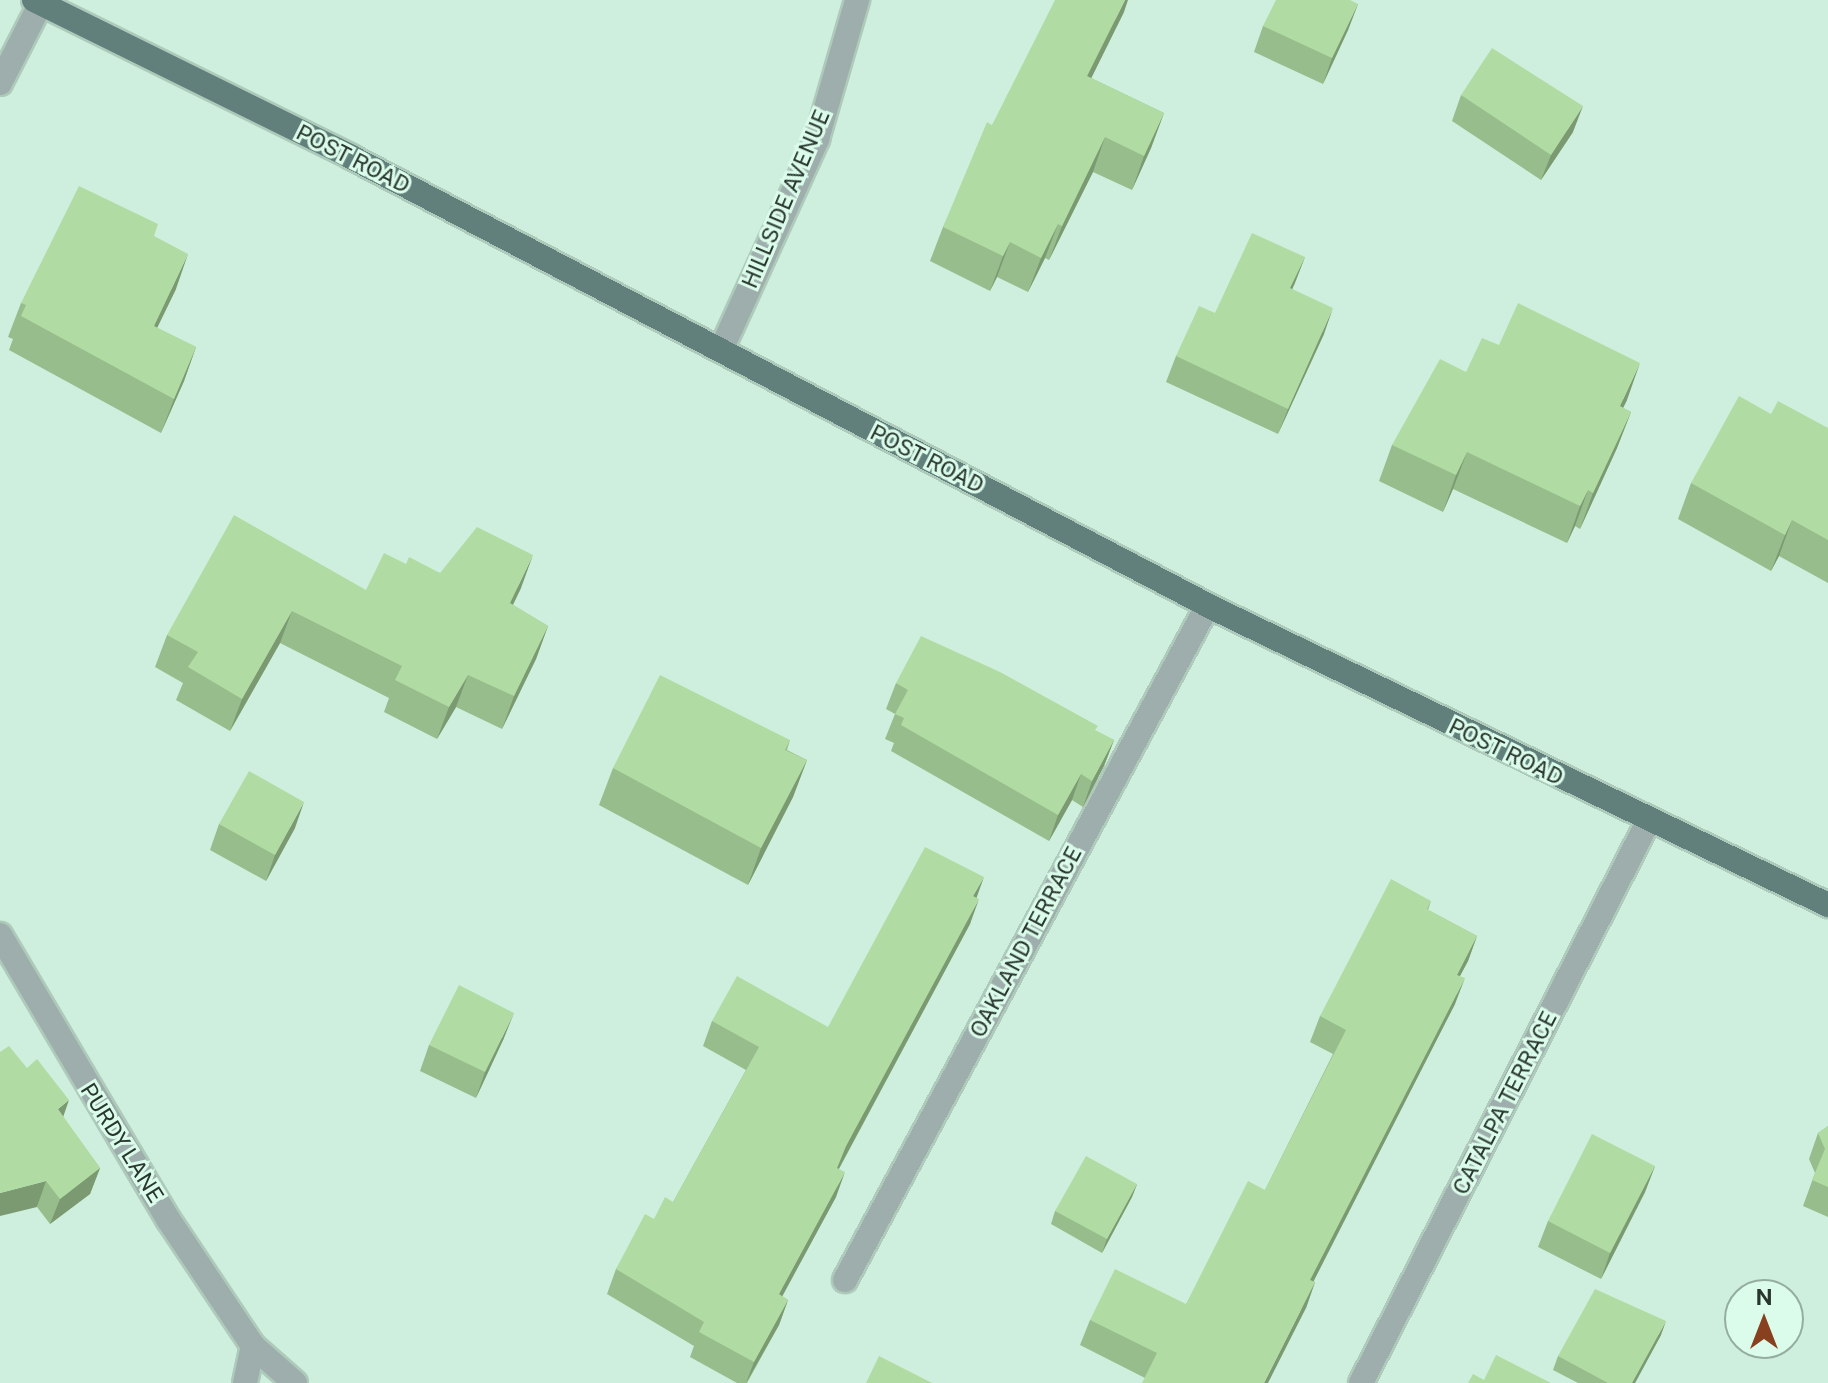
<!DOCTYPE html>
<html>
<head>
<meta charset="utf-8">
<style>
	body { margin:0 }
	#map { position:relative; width:1828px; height:1383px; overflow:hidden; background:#ceefdd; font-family:"Public Sans",sans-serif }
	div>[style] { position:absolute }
	.roads { filter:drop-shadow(2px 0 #adcaba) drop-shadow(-2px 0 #adcaba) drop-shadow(0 2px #adcaba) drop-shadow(0 -2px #adcaba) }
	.minor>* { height:24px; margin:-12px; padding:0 12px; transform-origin:12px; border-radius:12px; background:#9eaeac }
	.primary>* { height:24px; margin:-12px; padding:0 12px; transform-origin:12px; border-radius:12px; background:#617f7b }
	.wall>* { inset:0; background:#97bd8c }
	.shaded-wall>* { inset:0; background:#7b9a72 }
	.building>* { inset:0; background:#b0dca3 }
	span { translate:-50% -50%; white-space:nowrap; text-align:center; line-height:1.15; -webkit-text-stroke:6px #dbfcea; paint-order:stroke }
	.street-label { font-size:22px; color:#29362f }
	.north { position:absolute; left:1724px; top:1279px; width:80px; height:80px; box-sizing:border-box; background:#dbfcea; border:2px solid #94ad9f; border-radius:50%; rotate:0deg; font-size:22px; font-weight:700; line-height:32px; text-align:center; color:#29362f }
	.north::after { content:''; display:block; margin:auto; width:28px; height:36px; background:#88401f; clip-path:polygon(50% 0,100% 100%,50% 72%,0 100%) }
</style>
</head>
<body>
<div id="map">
	<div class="roads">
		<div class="minor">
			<i style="left:0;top:83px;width:90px;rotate:-62.9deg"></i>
			<i style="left:721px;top:350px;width:232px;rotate:-65.5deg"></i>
			<i style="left:817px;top:139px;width:145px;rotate:-73.9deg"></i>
			<i style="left:0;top:935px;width:330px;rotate:59.4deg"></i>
			<i style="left:168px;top:1219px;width:153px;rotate:56.2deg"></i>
			<i style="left:253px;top:1346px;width:56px;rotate:41.4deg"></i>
			<i style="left:845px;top:1280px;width:766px;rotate:-61.73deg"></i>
			<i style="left:245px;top:1383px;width:38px;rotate:-78deg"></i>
			<i style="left:1361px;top:1383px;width:630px;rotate:-62.91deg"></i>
		</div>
		<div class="primary">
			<i style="left:34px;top:0;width:354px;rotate:26.3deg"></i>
			<i style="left:351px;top:157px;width:975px;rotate:27.62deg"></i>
			<i style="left:1215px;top:609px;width:681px;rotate:25.77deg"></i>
		</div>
	</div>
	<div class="wall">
		<i style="clip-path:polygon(1358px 4px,1348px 30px,1323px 84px,1254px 52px,1263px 26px)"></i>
		<i style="clip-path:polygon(1124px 12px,1091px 78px,1164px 113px,1151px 148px,1132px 190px,1093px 172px,1049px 260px,1045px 258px,1028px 292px,997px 277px,990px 291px,930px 261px,943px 227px,992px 125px)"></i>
		<i style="clip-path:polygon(1461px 95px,1573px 132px,1541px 180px,1452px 121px)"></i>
		<i style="clip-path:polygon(1305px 257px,1292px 289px,1324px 334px,1278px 434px,1166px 382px,1176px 356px,1215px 313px)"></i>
		<i style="clip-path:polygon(176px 289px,157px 328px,196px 347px,184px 381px,161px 433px,9px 350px,13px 339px,8px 337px,21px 303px)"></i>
		<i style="clip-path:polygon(1466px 372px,1627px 400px,1623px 408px,1631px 412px,1617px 448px,1580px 529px,1575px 526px,1567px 543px,1453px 489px,1443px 512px,1379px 481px,1392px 445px)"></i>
		<i style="clip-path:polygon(1771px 414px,1828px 428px,1828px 583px,1779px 556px,1771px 571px,1678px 519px,1691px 483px)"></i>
		<i style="clip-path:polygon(406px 564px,440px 573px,521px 588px,513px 605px,548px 626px,536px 659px,502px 729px,456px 707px,437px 739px,384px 712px,389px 698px,280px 643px,230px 731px,176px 700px,183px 683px,155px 667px,167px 635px,366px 590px)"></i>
		<i style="clip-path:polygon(896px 683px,1096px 731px,1114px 740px,1104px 766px,1083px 807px,1072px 800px,1049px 841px,891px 751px,894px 743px,885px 739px,895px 714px,886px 709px)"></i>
		<i style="clip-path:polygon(790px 740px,787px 750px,807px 760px,793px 797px,748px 885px,599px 805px,613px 768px)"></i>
		<i style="clip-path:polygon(219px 824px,295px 828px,266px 881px,210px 850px)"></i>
		<i style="clip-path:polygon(976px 897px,970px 924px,839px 1169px,836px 1197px,782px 1296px,788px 1300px,779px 1325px,747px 1383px,737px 1383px,690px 1357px,694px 1346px,607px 1294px,616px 1269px,654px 1219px,673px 1202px,746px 1070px,703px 1046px,712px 1021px,828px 1027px)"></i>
		<i style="clip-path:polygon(1431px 901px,1428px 910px,1477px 936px,1468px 961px,1460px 976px,1455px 1004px,1313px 1281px,1315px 1282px,1306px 1308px,1145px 1378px,1080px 1345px,1090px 1320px,1186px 1304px,1265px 1190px,1333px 1054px,1310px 1042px,1320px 1016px)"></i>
		<i style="clip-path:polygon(504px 1038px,476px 1098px,420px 1071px,429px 1045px)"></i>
		<i style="clip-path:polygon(63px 1117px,100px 1168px,90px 1194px,50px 1224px,37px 1207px)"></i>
		<i style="clip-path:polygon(1828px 1126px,1828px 1217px,1803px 1206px,1815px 1173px,1809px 1159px,1818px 1133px)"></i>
		<i style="clip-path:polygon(1655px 1166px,1645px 1192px,1601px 1279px,1538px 1247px,1548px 1221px)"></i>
		<i style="clip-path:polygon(1137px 1184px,1132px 1197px,1102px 1253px,1051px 1224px,1055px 1211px)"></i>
		<i style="clip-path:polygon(1661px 1335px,1635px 1383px,1578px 1383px,1553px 1370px,1558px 1356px)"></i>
	</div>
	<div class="shaded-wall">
		<i style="clip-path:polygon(1125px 0,1128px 0,1124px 12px,1075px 111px,1087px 76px)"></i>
		<i style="clip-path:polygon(1358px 4px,1348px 30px,1323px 84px,1332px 58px)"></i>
		<i style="clip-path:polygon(1583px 106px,1573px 132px,1541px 180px,1551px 155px)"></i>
		<i style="clip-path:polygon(1164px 113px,1151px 148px,1132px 190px,1144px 156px)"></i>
		<i style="clip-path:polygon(1105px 137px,1093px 172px,1049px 260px,1062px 226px)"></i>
		<i style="clip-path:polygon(1058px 224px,1045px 258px,1028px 292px,1041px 258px)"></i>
		<i style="clip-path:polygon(1010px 242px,997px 277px,990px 291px,1003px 256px)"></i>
		<i style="clip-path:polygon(188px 254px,176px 289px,141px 361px,154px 326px)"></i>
		<i style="clip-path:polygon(1305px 257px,1295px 283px,1281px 314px,1290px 288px)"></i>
		<i style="clip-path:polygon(1333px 308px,1324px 334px,1278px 434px,1288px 409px)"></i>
		<i style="clip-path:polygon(196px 347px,184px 381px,161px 433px,174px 399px)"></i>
		<i style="clip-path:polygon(1640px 363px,1627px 400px,1606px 442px,1620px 406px)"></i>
		<i style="clip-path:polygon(1631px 412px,1617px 448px,1580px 529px,1593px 493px)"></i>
		<i style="clip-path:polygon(1467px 452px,1453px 489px,1443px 512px,1456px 475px)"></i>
		<i style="clip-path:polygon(1588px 490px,1575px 526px,1567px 543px,1580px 506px)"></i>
		<i style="clip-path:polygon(1792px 520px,1779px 556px,1771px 571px,1785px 535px)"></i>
		<i style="clip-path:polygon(533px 555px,521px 588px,498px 635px,510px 603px)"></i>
		<i style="clip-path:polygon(292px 611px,280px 643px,230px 731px,242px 699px)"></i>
		<i style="clip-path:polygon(548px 626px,536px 659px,502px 729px,514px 696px)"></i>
		<i style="clip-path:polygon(468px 675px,456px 707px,437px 739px,449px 707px)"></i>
		<i style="clip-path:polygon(1114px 740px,1104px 766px,1083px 807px,1092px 781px)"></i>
		<i style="clip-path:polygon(807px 760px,793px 797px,748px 885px,761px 848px)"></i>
		<i style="clip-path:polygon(1081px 774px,1072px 800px,1049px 841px,1058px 815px)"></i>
		<i style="clip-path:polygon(304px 802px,295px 828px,266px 881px,275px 855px)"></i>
		<i style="clip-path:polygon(984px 877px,975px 902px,973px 896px)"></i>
		<i style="clip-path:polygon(979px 899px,970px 924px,837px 1172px,837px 1168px,846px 1146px)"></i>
		<i style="clip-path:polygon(1477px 936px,1468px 961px,1447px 1000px,1457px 975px)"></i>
		<i style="clip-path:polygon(1465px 978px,1455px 1004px,1301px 1306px,1310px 1280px)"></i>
		<i style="clip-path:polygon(514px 1013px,504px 1038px,476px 1098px,485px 1072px)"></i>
		<i style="clip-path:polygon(69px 1100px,60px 1126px,58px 1109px)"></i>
		<i style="clip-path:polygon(1655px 1166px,1645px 1192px,1601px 1279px,1610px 1253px)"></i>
		<i style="clip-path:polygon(100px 1168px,90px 1194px,50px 1224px,60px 1199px)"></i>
		<i style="clip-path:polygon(845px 1172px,836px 1197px,770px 1319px,779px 1294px)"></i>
		<i style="clip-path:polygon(46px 1181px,37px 1207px,0 1216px,0 1193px)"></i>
		<i style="clip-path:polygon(1137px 1184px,1132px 1197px,1102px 1253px,1107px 1239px)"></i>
		<i style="clip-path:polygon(1315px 1282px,1306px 1308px,1268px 1383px,1264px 1383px)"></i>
		<i style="clip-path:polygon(788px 1300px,779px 1325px,746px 1383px,754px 1362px)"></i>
		<i style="clip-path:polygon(1666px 1321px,1661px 1335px,1635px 1383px,1632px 1383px)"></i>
	</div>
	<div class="building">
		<i style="clip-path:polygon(1055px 0,1125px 0,1087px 76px,1164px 113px,1144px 156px,1105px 137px,1062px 226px,1058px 224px,1041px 258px,1010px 242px,1003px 256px,943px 227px,987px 122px,992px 125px)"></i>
		<i style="clip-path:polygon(1276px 0,1350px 0,1358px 4px,1332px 58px,1263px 26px)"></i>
		<i style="clip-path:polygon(1492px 48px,1583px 106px,1551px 155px,1461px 95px)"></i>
		<i style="clip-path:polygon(79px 186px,158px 224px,154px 236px,188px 254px,154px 326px,196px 347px,174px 399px,21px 316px,26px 305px,21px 303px)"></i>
		<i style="clip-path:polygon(1252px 233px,1305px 257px,1290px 288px,1333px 308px,1288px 409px,1176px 356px,1199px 306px,1215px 313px)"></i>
		<i style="clip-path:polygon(1518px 303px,1640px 363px,1620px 406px,1631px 412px,1593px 493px,1588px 490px,1580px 506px,1467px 452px,1456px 475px,1392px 445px,1440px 359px,1466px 372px,1482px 338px,1499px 345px)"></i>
		<i style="clip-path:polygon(1739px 396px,1771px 414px,1778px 401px,1828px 428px,1828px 540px,1792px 520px,1785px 535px,1691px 483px)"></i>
		<i style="clip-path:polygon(234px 515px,366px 590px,384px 553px,406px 564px,409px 557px,440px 573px,477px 527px,533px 555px,510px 603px,548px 626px,514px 696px,468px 675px,449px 707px,395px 680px,402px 666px,292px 611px,242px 699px,188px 667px,198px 652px,167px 635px)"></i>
		<i style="clip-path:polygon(921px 636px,1000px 672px,1098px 726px,1095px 730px,1114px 740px,1092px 781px,1081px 774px,1058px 815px,901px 725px,904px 718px,895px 714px,908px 690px,896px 683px)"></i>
		<i style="clip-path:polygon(660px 675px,790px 740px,785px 750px,807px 760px,761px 848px,613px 768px)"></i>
		<i style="clip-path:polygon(249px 771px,304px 802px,275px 855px,219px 824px)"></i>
		<i style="clip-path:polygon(925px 847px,984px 877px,973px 896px,979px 899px,846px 1146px,837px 1168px,845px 1172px,779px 1294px,788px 1300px,754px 1362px,699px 1332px,704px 1322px,616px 1269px,645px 1214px,654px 1219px,665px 1197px,673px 1202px,759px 1047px,712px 1021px,737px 976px,828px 1027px)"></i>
		<i style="clip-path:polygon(1391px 879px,1431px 901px,1427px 909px,1477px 936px,1457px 975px,1465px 978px,1310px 1280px,1315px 1282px,1264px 1383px,1142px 1383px,1157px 1353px,1090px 1320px,1115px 1269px,1186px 1304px,1248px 1181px,1265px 1190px,1346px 1030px,1320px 1016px)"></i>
		<i style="clip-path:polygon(459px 985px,514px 1013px,485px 1072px,429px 1045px)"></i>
		<i style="clip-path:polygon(9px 1046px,27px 1068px,37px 1059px,69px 1100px,58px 1109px,100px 1168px,60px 1199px,46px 1181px,0 1193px,0 1052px)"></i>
		<i style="clip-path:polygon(1828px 1126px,1828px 1187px,1812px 1180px,1825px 1149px,1818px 1133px)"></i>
		<i style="clip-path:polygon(1592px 1134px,1655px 1166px,1610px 1253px,1548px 1221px)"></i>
		<i style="clip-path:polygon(1086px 1156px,1137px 1184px,1107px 1239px,1055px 1211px)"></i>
		<i style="clip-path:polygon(1595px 1289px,1666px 1321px,1632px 1383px,1608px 1383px,1558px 1356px)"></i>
		<i style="clip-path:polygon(1496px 1355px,1551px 1383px,1468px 1383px,1473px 1374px,1484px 1380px)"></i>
		<i style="clip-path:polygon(879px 1356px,932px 1383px,866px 1383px)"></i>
	</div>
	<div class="street-label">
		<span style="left:353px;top:159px;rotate:27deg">POST ROAD</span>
		<span style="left:786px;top:199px;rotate:-67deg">HILLSIDE AVENUE</span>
		<span style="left:927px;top:459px;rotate:27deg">POST ROAD</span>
		<span style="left:1506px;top:752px;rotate:26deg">POST ROAD</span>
		<span style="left:1026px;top:942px;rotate:-62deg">OAKLAND TERRACE</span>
		<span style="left:1505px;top:1103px;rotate:-63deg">CATALPA TERRACE</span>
		<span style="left:122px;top:1143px;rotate:58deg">PURDY LANE</span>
	</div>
	<div class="north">N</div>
</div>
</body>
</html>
